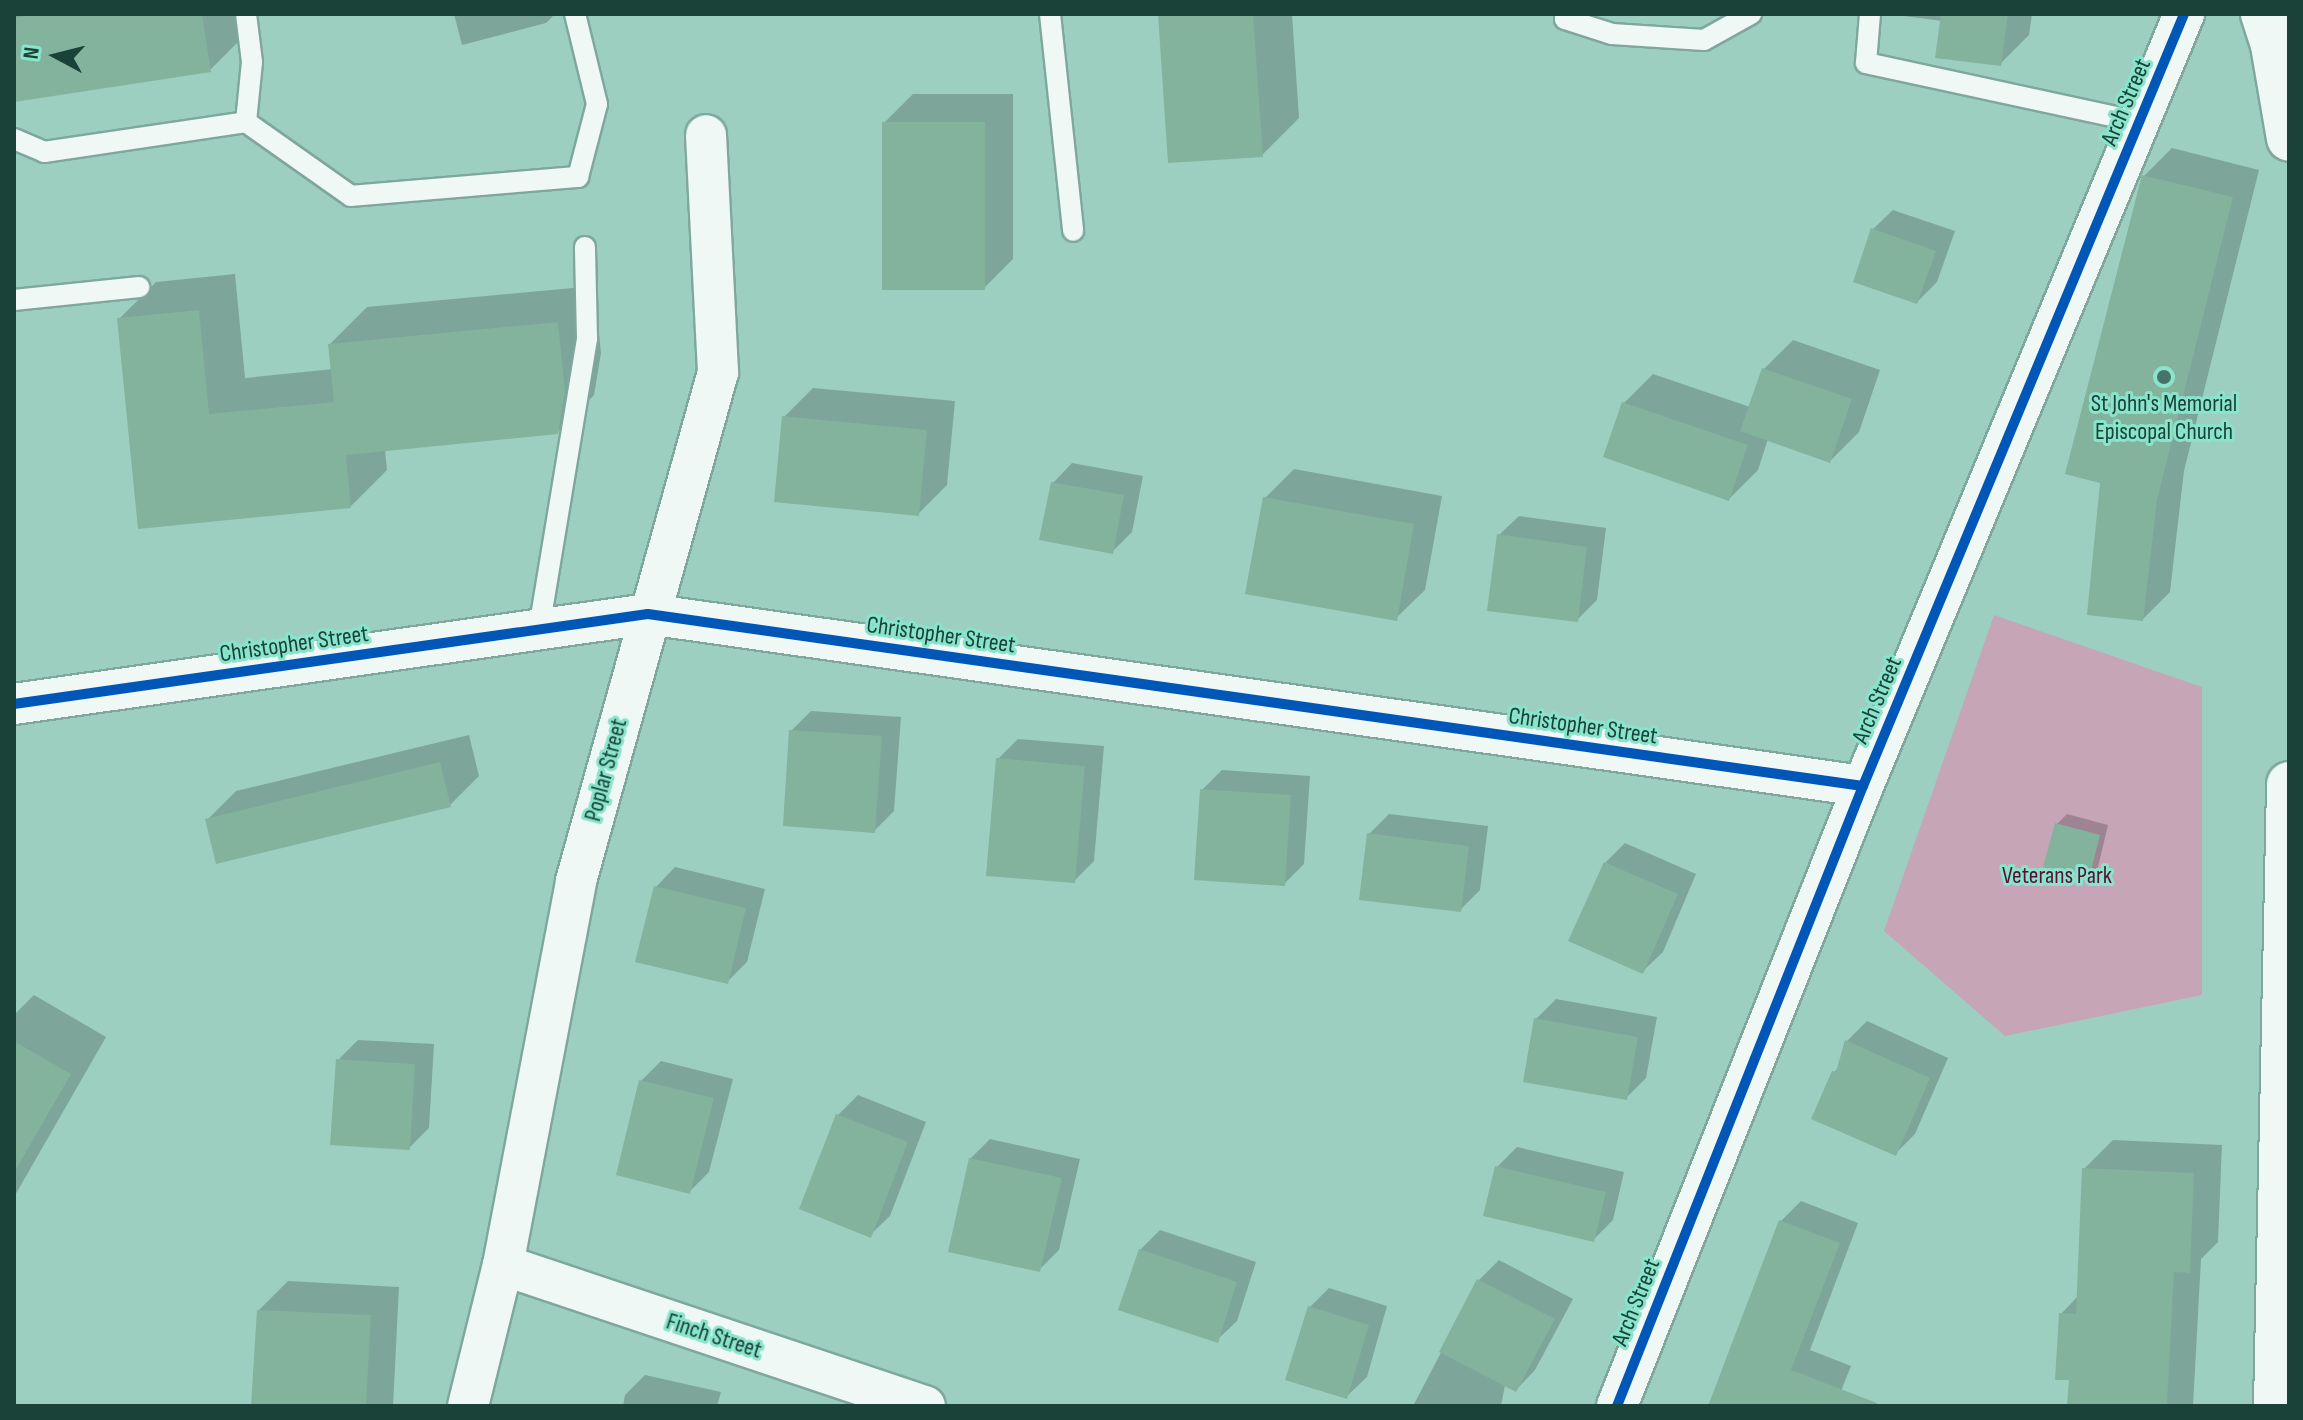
<!DOCTYPE html>
<html>
<head>
<meta charset="utf-8">
<style>
	body { margin:0 }
	#map { position:relative; width:2303px; height:1420px; overflow:hidden; background:#9dcfc1; font-family:"Sofia Sans Condensed",sans-serif }
	div>[style] { position:absolute }
	.green>* { inset:0; background:#c6a5b7 }
	.shadow>* { inset:0; background:#0003 }
	.building>* { inset:0; background:#83b29d }
	.roads { filter:drop-shadow(2px 0 #7fa79d) drop-shadow(-2px 0 #7fa79d) drop-shadow(0 2px #7fa79d) drop-shadow(0 -2px #7fa79d) }
	.lane>* { height:20px; margin:-10px; padding:0 10px; transform-origin:10px; border-radius:10px; background:#f0f8f6 }
	.street>* { height:40px; margin:-20px; padding:0 20px; transform-origin:20px; border-radius:20px; background:#f0f8f6 }
	.primary>* { height:44px; margin:-22px; padding:0 22px; transform-origin:22px; border-radius:22px; background:#f0f8f6 }
	.cycleway>* { height:10px; margin:-5px; padding:0 5px; transform-origin:5px; border-radius:5px; background:#0057b8 }
	.dots>* { width:22px; height:22px; translate:-50% -50%; box-sizing:border-box; border:4px solid #88e4ca; border-radius:50% }
	span { translate:-50% -50%; white-space:nowrap; text-align:center; line-height:1.15; -webkit-text-stroke:6px #88e4ca; paint-order:stroke }
	.street-label { font-size:24px; color:#1b4238 }
	.poi-label { font-size:24px; color:#1b4238 }
	.park-label { font-size:24px; color:#590f36 }
	.frame { position:absolute; inset:0; border:16px solid #1b4238; pointer-events:none }
	.north { position:absolute; left:16px; top:16px; width:80px; height:80px; -webkit-text-stroke:6px #88e4ca; paint-order:stroke; rotate:277deg; font-size:22px; font-weight:700; line-height:32px; text-align:center; color:#1b4238 }
	.north::after { content:''; display:block; margin:auto; width:28px; height:36px; background:#1b4238; clip-path:polygon(50% 0,100% 100%,50% 72%,0 100%) }
</style>
</head>
<body>
<div id="map">
	<div class="green">
		<i style="clip-path:polygon(1994px 615px,2202px 687px,2202px 995px,2005px 1036px,1884px 931px)"></i>
	</div>
	<div class="shadow">
		<i style="clip-path:polygon(14px 14px,235px 14px,239px 41px,210px 70px,14px 100px)"></i>
		<i style="clip-path:polygon(454px 14px,555px 14px,546px 23px,462px 45px)"></i>
		<i style="clip-path:polygon(1160px 14px,1292px 14px,1299px 118px,1262px 155px)"></i>
		<i style="clip-path:polygon(1888px 14px,2032px 14px,2029px 35px,2000px 64px,1942px 21px)"></i>
		<i style="clip-path:polygon(913px 94px,1013px 94px,1013px 259px,984px 288px,884px 123px)"></i>
		<i style="clip-path:polygon(2172px 148px,2259px 170px,2184px 471px,2170px 592px,2143px 619px,2144px 176px)"></i>
		<i style="clip-path:polygon(1893px 210px,1955px 231px,1937px 282px,1917px 302px,1873px 229px)"></i>
		<i style="clip-path:polygon(235px 274px,245px 378px,333px 369px,330px 344px,367px 307px,594px 286px,601px 353px,594px 395px,557px 432px,385px 449px,387px 470px,350px 507px,139px 527px,120px 318px,156px 282px)"></i>
		<i style="clip-path:polygon(1793px 340px,1880px 370px,1859px 432px,1830px 461px,1768px 439px,1758px 470px,1729px 499px,1605px 456px,1624px 403px,1653px 374px,1750px 407px,1764px 369px)"></i>
		<i style="clip-path:polygon(813px 388px,955px 401px,947px 485px,918px 514px,784px 417px)"></i>
		<i style="clip-path:polygon(1072px 463px,1143px 476px,1132px 532px,1112px 552px,1053px 483px)"></i>
		<i style="clip-path:polygon(1294px 469px,1442px 496px,1425px 590px,1396px 618px,1265px 498px)"></i>
		<i style="clip-path:polygon(1519px 516px,1606px 528px,1597px 600px,1577px 620px,1499px 535px)"></i>
		<i style="clip-path:polygon(811px 711px,901px 717px,894px 811px,874px 831px,791px 731px)"></i>
		<i style="clip-path:polygon(469px 735px,479px 776px,450px 805px,207px 820px,236px 791px)"></i>
		<i style="clip-path:polygon(1018px 739px,1104px 746px,1094px 861px,1074px 881px,998px 759px)"></i>
		<i style="clip-path:polygon(1222px 770px,1310px 776px,1304px 864px,1284px 884px,1202px 790px)"></i>
		<i style="clip-path:polygon(1389px 814px,1488px 826px,1480px 890px,1460px 910px,1369px 834px)"></i>
		<i style="clip-path:polygon(2067px 814px,2108px 825px,2098px 867px,2088px 877px,2057px 824px)"></i>
		<i style="clip-path:polygon(1625px 843px,1696px 874px,1663px 952px,1643px 971px,1605px 863px)"></i>
		<i style="clip-path:polygon(675px 867px,765px 889px,747px 962px,727px 982px,656px 887px)"></i>
		<i style="clip-path:polygon(34px 995px,106px 1037px,14px 1197px,14px 1015px)"></i>
		<i style="clip-path:polygon(1556px 999px,1657px 1017px,1646px 1078px,1626px 1098px,1536px 1019px)"></i>
		<i style="clip-path:polygon(1867px 1021px,1948px 1058px,1915px 1134px,1895px 1154px,1834px 1072px,1839px 1067px,1847px 1041px)"></i>
		<i style="clip-path:polygon(358px 1040px,434px 1044px,429px 1128px,409px 1148px,338px 1060px)"></i>
		<i style="clip-path:polygon(661px 1061px,733px 1079px,709px 1172px,689px 1192px,641px 1081px)"></i>
		<i style="clip-path:polygon(858px 1095px,926px 1122px,890px 1216px,870px 1235px,838px 1115px)"></i>
		<i style="clip-path:polygon(990px 1139px,1080px 1159px,1059px 1250px,1039px 1270px,970px 1159px)"></i>
		<i style="clip-path:polygon(2113px 1140px,2222px 1145px,2218px 1242px,2201px 1259px,2193px 1406px,2069px 1406px,2071px 1378px,2061px 1314px,2079px 1295px,2084px 1169px)"></i>
		<i style="clip-path:polygon(1517px 1147px,1624px 1172px,1613px 1220px,1593px 1240px,1497px 1167px)"></i>
		<i style="clip-path:polygon(1801px 1201px,1858px 1223px,1810px 1350px,1851px 1366px,1835px 1406px,1710px 1406px,1781px 1221px)"></i>
		<i style="clip-path:polygon(1160px 1230px,1256px 1262px,1237px 1321px,1217px 1340px,1140px 1250px)"></i>
		<i style="clip-path:polygon(1499px 1260px,1573px 1299px,1535px 1370px,1516px 1390px,1505px 1385px,1501px 1406px,1413px 1406px,1479px 1280px)"></i>
		<i style="clip-path:polygon(288px 1281px,399px 1287px,393px 1406px,253px 1406px,259px 1310px)"></i>
		<i style="clip-path:polygon(1329px 1288px,1387px 1306px,1367px 1377px,1347px 1396px,1309px 1308px)"></i>
		<i style="clip-path:polygon(645px 1375px,721px 1392px,717px 1406px,623px 1406px,625px 1395px)"></i>
	</div>
	<div class="building">
		<i style="clip-path:polygon(40px 14px,202px 14px,211px 72px,14px 102px,14px 18px)"></i>
		<i style="clip-path:polygon(1158px 14px,1253px 14px,1263px 157px,1168px 163px)"></i>
		<i style="clip-path:polygon(1941px 14px,2008px 14px,2001px 66px,1935px 58px)"></i>
		<i style="clip-path:polygon(882px 122px,985px 122px,985px 290px,882px 290px)"></i>
		<i style="clip-path:polygon(2142px 175px,2233px 197px,2157px 500px,2143px 621px,2087px 615px,2100px 483px,2065px 474px)"></i>
		<i style="clip-path:polygon(1871px 228px,1936px 251px,1917px 304px,1853px 282px)"></i>
		<i style="clip-path:polygon(199px 310px,209px 414px,334px 402px,328px 344px,558px 322px,565px 391px,558px 434px,346px 455px,351px 508px,138px 529px,117px 318px)"></i>
		<i style="clip-path:polygon(1762px 368px,1852px 399px,1830px 463px,1740px 431px)"></i>
		<i style="clip-path:polygon(1622px 402px,1748px 445px,1729px 501px,1603px 457px)"></i>
		<i style="clip-path:polygon(782px 416px,927px 430px,919px 516px,774px 502px)"></i>
		<i style="clip-path:polygon(1051px 482px,1124px 495px,1113px 554px,1039px 540px)"></i>
		<i style="clip-path:polygon(1263px 497px,1414px 524px,1397px 621px,1245px 594px)"></i>
		<i style="clip-path:polygon(1497px 534px,1587px 547px,1578px 622px,1487px 611px)"></i>
		<i style="clip-path:polygon(789px 730px,882px 736px,875px 833px,783px 826px)"></i>
		<i style="clip-path:polygon(996px 758px,1085px 766px,1075px 883px,986px 876px)"></i>
		<i style="clip-path:polygon(440px 762px,451px 807px,216px 864px,205px 819px)"></i>
		<i style="clip-path:polygon(1200px 789px,1291px 795px,1285px 886px,1194px 880px)"></i>
		<i style="clip-path:polygon(2055px 823px,2100px 835px,2089px 879px,2043px 867px)"></i>
		<i style="clip-path:polygon(1367px 833px,1469px 846px,1461px 912px,1359px 900px)"></i>
		<i style="clip-path:polygon(1604px 862px,1678px 894px,1643px 974px,1568px 941px)"></i>
		<i style="clip-path:polygon(654px 886px,746px 908px,728px 984px,635px 962px)"></i>
		<i style="clip-path:polygon(1534px 1018px,1638px 1037px,1627px 1100px,1523px 1082px)"></i>
		<i style="clip-path:polygon(1845px 1040px,1930px 1078px,1896px 1156px,1811px 1119px,1832px 1071px,1836px 1072px)"></i>
		<i style="clip-path:polygon(14px 1041px,71px 1074px,14px 1173px)"></i>
		<i style="clip-path:polygon(336px 1059px,415px 1064px,410px 1150px,330px 1145px)"></i>
		<i style="clip-path:polygon(639px 1080px,714px 1098px,690px 1194px,616px 1175px)"></i>
		<i style="clip-path:polygon(836px 1114px,908px 1142px,871px 1238px,799px 1209px)"></i>
		<i style="clip-path:polygon(969px 1158px,1062px 1178px,1040px 1272px,948px 1252px)"></i>
		<i style="clip-path:polygon(1495px 1166px,1606px 1192px,1594px 1242px,1483px 1216px)"></i>
		<i style="clip-path:polygon(2082px 1168px,2194px 1173px,2190px 1273px,2174px 1272px,2167px 1406px,2067px 1406px,2069px 1380px,2055px 1380px,2059px 1313px,2076px 1314px)"></i>
		<i style="clip-path:polygon(1779px 1220px,1840px 1243px,1791px 1370px,1877px 1403px,1876px 1406px,1708px 1406px)"></i>
		<i style="clip-path:polygon(1139px 1249px,1237px 1282px,1218px 1343px,1118px 1310px)"></i>
		<i style="clip-path:polygon(1477px 1279px,1555px 1319px,1516px 1392px,1439px 1352px)"></i>
		<i style="clip-path:polygon(1308px 1306px,1369px 1325px,1347px 1399px,1285px 1380px)"></i>
		<i style="clip-path:polygon(257px 1310px,371px 1315px,366px 1406px,251px 1406px)"></i>
	</div>
	<div class="roads">
		<div class="lane">
			<i style="left:1050px;top:14px;width:218px;rotate:83.9deg"></i>
			<i style="left:1565px;top:14px;width:5px;rotate:90deg"></i>
			<i style="left:1565px;top:19px;width:49px;rotate:17.7deg"></i>
			<i style="left:1612px;top:34px;width:92px;rotate:3.7deg"></i>
			<i style="left:1704px;top:40px;width:54px;rotate:-29deg"></i>
			<i style="left:1870px;top:14px;width:49px;rotate:94.7deg"></i>
			<i style="left:1866px;top:63px;width:279px;rotate:12.2deg"></i>
			<i style="left:246px;top:122px;width:60px;rotate:-84.3deg"></i>
			<i style="left:252px;top:62px;width:48px;rotate:-97.1deg"></i>
			<i style="left:14px;top:139px;width:33px;rotate:23deg"></i>
			<i style="left:44px;top:152px;width:204px;rotate:-8.4deg"></i>
			<i style="left:246px;top:122px;width:128px;rotate:35.2deg"></i>
			<i style="left:351px;top:196px;width:228px;rotate:-4.8deg"></i>
			<i style="left:578px;top:177px;width:75px;rotate:-75.4deg"></i>
			<i style="left:597px;top:104px;width:93px;rotate:-103.7deg"></i>
			<i style="left:14px;top:300px;width:126px;rotate:-5.9deg"></i>
			<i style="left:539px;top:629px;width:295px;rotate:-80.6deg"></i>
			<i style="left:587px;top:338px;width:91px;rotate:-91.3deg"></i>
		</div>
		<div class="street">
			<i style="left:14px;top:704px;width:640px;rotate:-8.08deg"></i>
			<i style="left:648px;top:614px;width:1227px;rotate:8.06deg"></i>
			<i style="left:503px;top:1265px;width:445px;rotate:18.5deg"></i>
			<i style="left:468px;top:1406px;width:145px;rotate:-76.1deg"></i>
			<i style="left:503px;top:1265px;width:391px;rotate:-79.2deg"></i>
			<i style="left:576px;top:881px;width:528px;rotate:-74.41deg"></i>
			<i style="left:718px;top:372px;width:237px;rotate:-92.9deg"></i>
			<i style="left:1617px;top:1406px;width:667px;rotate:-68.36deg"></i>
			<i style="left:1863px;top:786px;width:836px;rotate:-67.42deg"></i>
		</div>
		<div class="primary">
			<i style="left:2263px;top:14px;width:33px;rotate:72deg"></i>
			<i style="left:2273px;top:45px;width:95px;rotate:80.3deg"></i>
			<i style="left:2276px;top:1406px;width:622px;rotate:-88.8deg"></i>
		</div>
	</div>
	<div class="cycleway">
		<i style="left:14px;top:704px;width:640px;rotate:-8.08deg"></i>
		<i style="left:648px;top:614px;width:1227px;rotate:8.06deg"></i>
		<i style="left:1617px;top:1406px;width:667px;rotate:-68.36deg"></i>
		<i style="left:1863px;top:786px;width:836px;rotate:-67.42deg"></i>
	</div>
	<div class="dots">
		<i style="left:2164px;top:377px;background:#487368"></i>
	</div>
	<div class="street-label">
		<span style="left:2126px;top:102px;rotate:-67deg">Arch Street</span>
		<span style="left:941px;top:635px;rotate:8deg">Christopher Street</span>
		<span style="left:294px;top:644px;rotate:-8deg">Christopher Street</span>
		<span style="left:1877px;top:700px;rotate:-67deg">Arch Street</span>
		<span style="left:1583px;top:726px;rotate:8deg">Christopher Street</span>
		<span style="left:606px;top:770px;rotate:-75deg">Poplar Street</span>
		<span style="left:1636px;top:1302px;rotate:-68deg">Arch Street</span>
		<span style="left:714px;top:1336px;rotate:18deg">Finch Street</span>
	</div>
	<div class="poi-label">
		<span style="left:2164px;top:418px">St John's Memorial<br>Episcopal Church</span>
	</div>
	<div class="park-label">
		<span style="left:2057px;top:876px">Veterans Park</span>
	</div>
	<div class="frame"></div>
	<div class="north">N</div>
</div>
</body>
</html>
